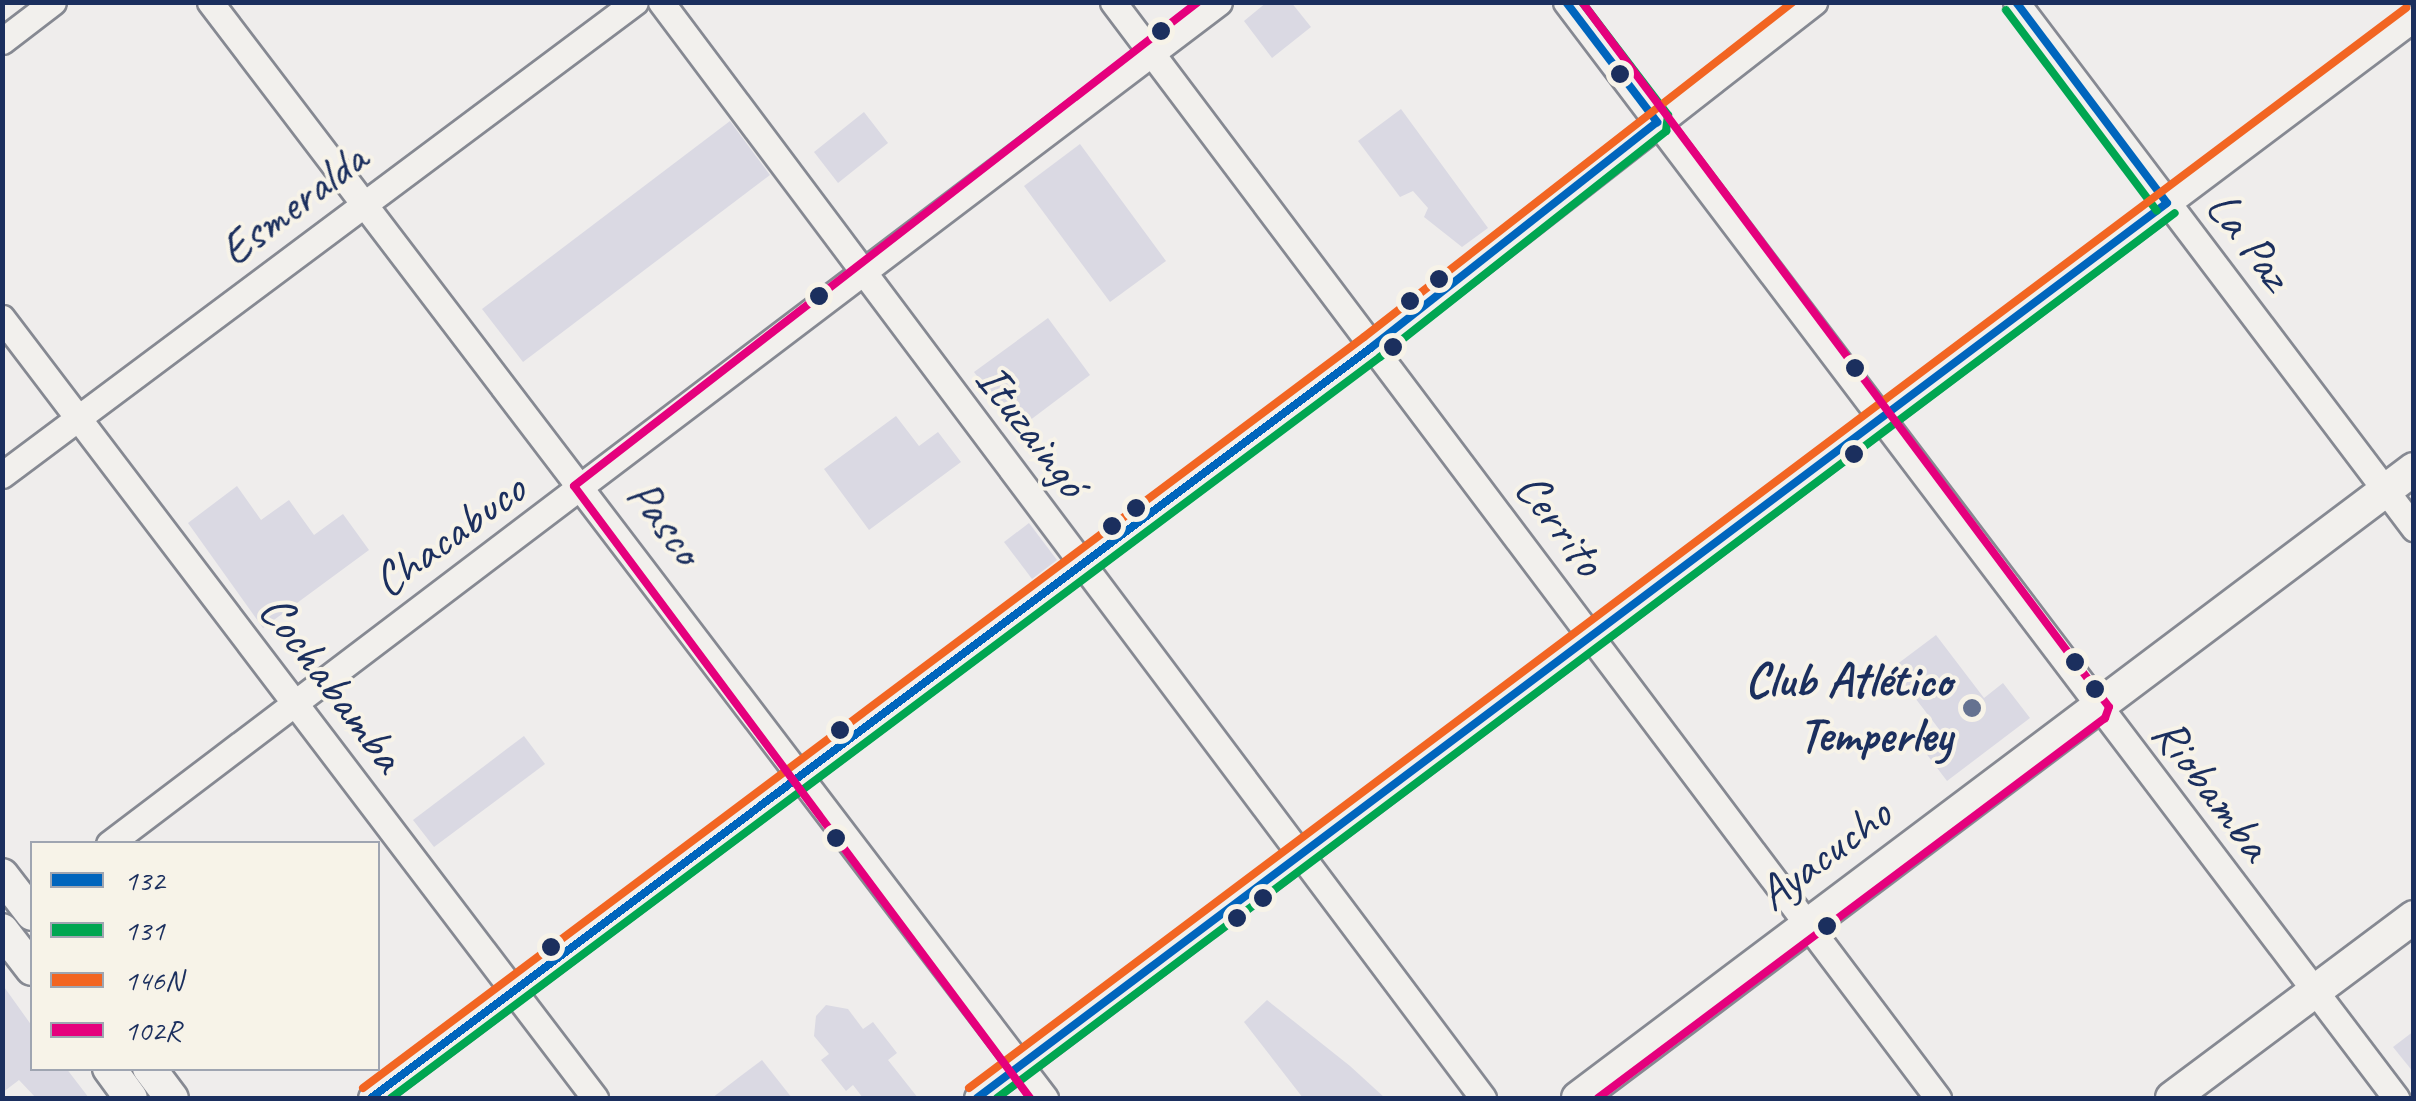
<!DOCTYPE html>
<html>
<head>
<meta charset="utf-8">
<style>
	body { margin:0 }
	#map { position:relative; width:2416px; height:1101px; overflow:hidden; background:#efedec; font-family:Caveat,sans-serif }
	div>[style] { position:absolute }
	.building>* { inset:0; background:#dad9e3 }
	.roads { filter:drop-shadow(2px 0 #868992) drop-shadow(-2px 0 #868992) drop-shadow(0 2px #868992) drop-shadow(0 -2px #868992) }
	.minor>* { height:25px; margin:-12.5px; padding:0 12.5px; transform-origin:12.5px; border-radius:12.5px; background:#f2f0ed }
	.major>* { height:32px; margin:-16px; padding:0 16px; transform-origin:16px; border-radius:16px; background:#f2f0ed }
	.bus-1>* { height:8px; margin:-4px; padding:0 4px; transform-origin:4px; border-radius:4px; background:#0065bd }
	.bus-2>* { height:8px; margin:-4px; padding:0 4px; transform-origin:4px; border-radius:4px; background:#00a651 }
	.bus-3>* { height:8px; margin:-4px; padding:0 4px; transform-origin:4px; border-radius:4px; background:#f26522 }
	.bus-4>* { height:8px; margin:-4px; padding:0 4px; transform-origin:4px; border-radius:4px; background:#e5007d }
	.dots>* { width:28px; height:28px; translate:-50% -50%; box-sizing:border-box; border:5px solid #f7f3e8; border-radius:50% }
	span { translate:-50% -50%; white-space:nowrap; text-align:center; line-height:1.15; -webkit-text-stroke:8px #f7f3e8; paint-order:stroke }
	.street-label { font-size:48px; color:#1b2f5e }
	.poi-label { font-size:48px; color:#1b2f5e; font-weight:700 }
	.right { translate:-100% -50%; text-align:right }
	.frame { position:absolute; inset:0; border:5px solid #1b2f5e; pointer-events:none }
	.legend { position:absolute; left:30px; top:841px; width:350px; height:230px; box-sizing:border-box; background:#f7f3e8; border:2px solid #9fa5b1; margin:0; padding:12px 18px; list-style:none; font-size:30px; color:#1b2f5e }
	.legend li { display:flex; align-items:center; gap:20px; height:50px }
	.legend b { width:50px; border:2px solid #9fa5b1 }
</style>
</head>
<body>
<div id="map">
	<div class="building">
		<i style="clip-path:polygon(1267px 2px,1291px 2px,1311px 27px,1272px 58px,1244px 21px)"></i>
		<i style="clip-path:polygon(1401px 109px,1488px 228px,1462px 247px,1424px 217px,1428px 208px,1413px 191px,1400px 197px,1358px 141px)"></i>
		<i style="clip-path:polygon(864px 112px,888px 143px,838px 183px,814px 152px)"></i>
		<i style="clip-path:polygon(730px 121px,770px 175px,523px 362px,482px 309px)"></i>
		<i style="clip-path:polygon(1080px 144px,1166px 261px,1110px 302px,1024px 186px)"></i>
		<i style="clip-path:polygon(1048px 318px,1090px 375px,1017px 430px,974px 372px)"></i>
		<i style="clip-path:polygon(896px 416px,919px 446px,938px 432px,961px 462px,869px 530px,824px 469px)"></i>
		<i style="clip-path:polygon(237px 486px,261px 520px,289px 500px,314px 535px,343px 514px,369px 550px,263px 628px,188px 523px)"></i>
		<i style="clip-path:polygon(1029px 523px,1057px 560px,1032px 579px,1004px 542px)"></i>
		<i style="clip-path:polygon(1936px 635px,1984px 698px,2003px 683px,2030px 718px,1947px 781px,1922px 748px,1942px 733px,1892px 668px)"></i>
		<i style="clip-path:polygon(524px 736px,545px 764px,434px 847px,413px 820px)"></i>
		<i style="clip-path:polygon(2px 984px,32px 1026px,32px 1068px,66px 1068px,89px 1098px,36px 1098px,19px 1080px,2px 1093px)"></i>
		<i style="clip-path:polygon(1267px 1000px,1350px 1066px,1385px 1098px,1303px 1098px,1244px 1022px)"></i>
		<i style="clip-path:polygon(826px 1005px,848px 1009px,863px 1029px,873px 1022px,897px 1053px,888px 1060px,918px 1098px,863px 1098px,853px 1085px,846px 1091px,821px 1060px,829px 1054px,814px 1036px,816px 1016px)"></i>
		<i style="clip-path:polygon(2414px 1031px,2414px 1073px,2393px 1047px)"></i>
		<i style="clip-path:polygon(762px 1060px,792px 1098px,712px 1098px,742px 1075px)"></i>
	</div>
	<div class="roads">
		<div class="minor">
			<i style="left:210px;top:2px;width:1378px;rotate:52.7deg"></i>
			<i style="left:661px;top:2px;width:1370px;rotate:53.13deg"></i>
			<i style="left:1113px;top:2px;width:1372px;rotate:53.03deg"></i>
			<i style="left:1566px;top:2px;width:1375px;rotate:52.86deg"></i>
			<i style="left:2016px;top:2px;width:660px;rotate:52.89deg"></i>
			<i style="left:2px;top:41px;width:64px;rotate:-37.4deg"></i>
			<i style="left:2px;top:318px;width:980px;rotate:52.76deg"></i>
			<i style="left:2px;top:475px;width:790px;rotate:-36.77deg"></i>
			<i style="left:109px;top:844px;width:1393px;rotate:-37.18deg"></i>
			<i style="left:371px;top:1098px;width:1251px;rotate:-36.88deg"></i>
			<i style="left:1372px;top:347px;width:561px;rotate:-37.97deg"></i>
			<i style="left:977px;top:1098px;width:1798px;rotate:-36.93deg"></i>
		</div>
		<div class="major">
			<i style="left:2px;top:875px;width:49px;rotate:52.4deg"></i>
			<i style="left:2px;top:930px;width:49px;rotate:52.4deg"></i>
			<i style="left:109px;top:1068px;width:37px;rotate:54deg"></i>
			<i style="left:149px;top:1068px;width:38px;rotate:53deg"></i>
			<i style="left:1578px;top:1098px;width:1046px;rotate:-36.96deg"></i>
			<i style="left:2172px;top:1098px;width:302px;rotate:-36.8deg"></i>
		</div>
	</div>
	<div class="bus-1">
		<i style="left:1566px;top:2px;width:151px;rotate:52.8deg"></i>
		<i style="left:2016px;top:2px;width:251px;rotate:53.1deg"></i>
		<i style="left:371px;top:1098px;width:1251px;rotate:-36.88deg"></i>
		<i style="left:1372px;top:347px;width:363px;rotate:-38.3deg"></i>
		<i style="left:977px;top:1098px;width:1489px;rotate:-36.95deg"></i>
	</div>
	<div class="bus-2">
		<i style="left:2006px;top:10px;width:251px;rotate:53.1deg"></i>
		<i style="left:391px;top:1098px;width:1236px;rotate:-36.84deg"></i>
		<i style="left:1380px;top:357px;width:365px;rotate:-38.3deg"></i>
		<i style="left:1666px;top:131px;width:16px;rotate:-83deg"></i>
		<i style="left:1668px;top:115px;width:142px;rotate:-127.3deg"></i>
		<i style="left:997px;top:1098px;width:1473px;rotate:-36.92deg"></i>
	</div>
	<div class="bus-3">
		<i style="left:363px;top:1088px;width:1251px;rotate:-36.88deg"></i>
		<i style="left:1364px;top:337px;width:544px;rotate:-37.99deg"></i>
		<i style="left:969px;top:1088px;width:1798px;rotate:-36.93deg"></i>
	</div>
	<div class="bus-4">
		<i style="left:1582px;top:2px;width:880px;rotate:53.22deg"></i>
		<i style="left:2109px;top:707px;width:12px;rotate:110deg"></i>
		<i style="left:2105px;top:718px;width:634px;rotate:143.15deg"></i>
		<i style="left:1030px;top:1098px;width:763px;rotate:-126.69deg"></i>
		<i style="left:574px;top:486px;width:790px;rotate:-37.8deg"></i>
	</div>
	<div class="dots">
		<i style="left:1161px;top:31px;background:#1b2f5e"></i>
		<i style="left:1620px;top:74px;background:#1b2f5e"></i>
		<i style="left:1439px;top:279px;background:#1b2f5e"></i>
		<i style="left:819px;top:296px;background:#1b2f5e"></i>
		<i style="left:1410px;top:301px;background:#1b2f5e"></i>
		<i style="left:1393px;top:347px;background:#1b2f5e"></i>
		<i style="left:1855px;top:368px;background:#1b2f5e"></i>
		<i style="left:1854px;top:454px;background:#1b2f5e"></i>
		<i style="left:1136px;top:508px;background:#1b2f5e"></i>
		<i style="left:1112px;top:526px;background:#1b2f5e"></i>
		<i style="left:2075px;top:662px;background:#1b2f5e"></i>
		<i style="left:2095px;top:689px;background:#1b2f5e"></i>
		<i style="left:1972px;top:708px;background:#657290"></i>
		<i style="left:840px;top:730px;background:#1b2f5e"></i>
		<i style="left:836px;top:838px;background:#1b2f5e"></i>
		<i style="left:1263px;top:898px;background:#1b2f5e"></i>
		<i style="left:1237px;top:918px;background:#1b2f5e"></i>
		<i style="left:1827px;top:926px;background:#1b2f5e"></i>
		<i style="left:551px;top:947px;background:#1b2f5e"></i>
	</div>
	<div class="street-label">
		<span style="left:293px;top:204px;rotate:-37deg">Esmeralda</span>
		<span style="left:2249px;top:240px;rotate:53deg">La Paz</span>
		<span style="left:1032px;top:430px;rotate:53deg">Ituzaingó</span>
		<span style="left:665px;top:522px;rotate:53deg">Pasco</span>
		<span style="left:1560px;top:524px;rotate:53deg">Cerrito</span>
		<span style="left:449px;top:535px;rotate:-36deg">Chacabuco</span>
		<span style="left:332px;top:683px;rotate:53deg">Cochabamba</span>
		<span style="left:2212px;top:789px;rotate:53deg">Riobamba</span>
		<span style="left:1824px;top:854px;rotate:-37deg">Ayacucho</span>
	</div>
	<div class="poi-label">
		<span class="right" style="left:1952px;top:708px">Club Atlético<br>Temperley</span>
	</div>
	<div class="frame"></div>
	<ul class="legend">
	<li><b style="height:12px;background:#0065bd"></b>132</li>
	<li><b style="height:12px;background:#00a651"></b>131</li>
	<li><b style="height:12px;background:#f26522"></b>146N</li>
	<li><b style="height:12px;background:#e5007d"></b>102R</li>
	</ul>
</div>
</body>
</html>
